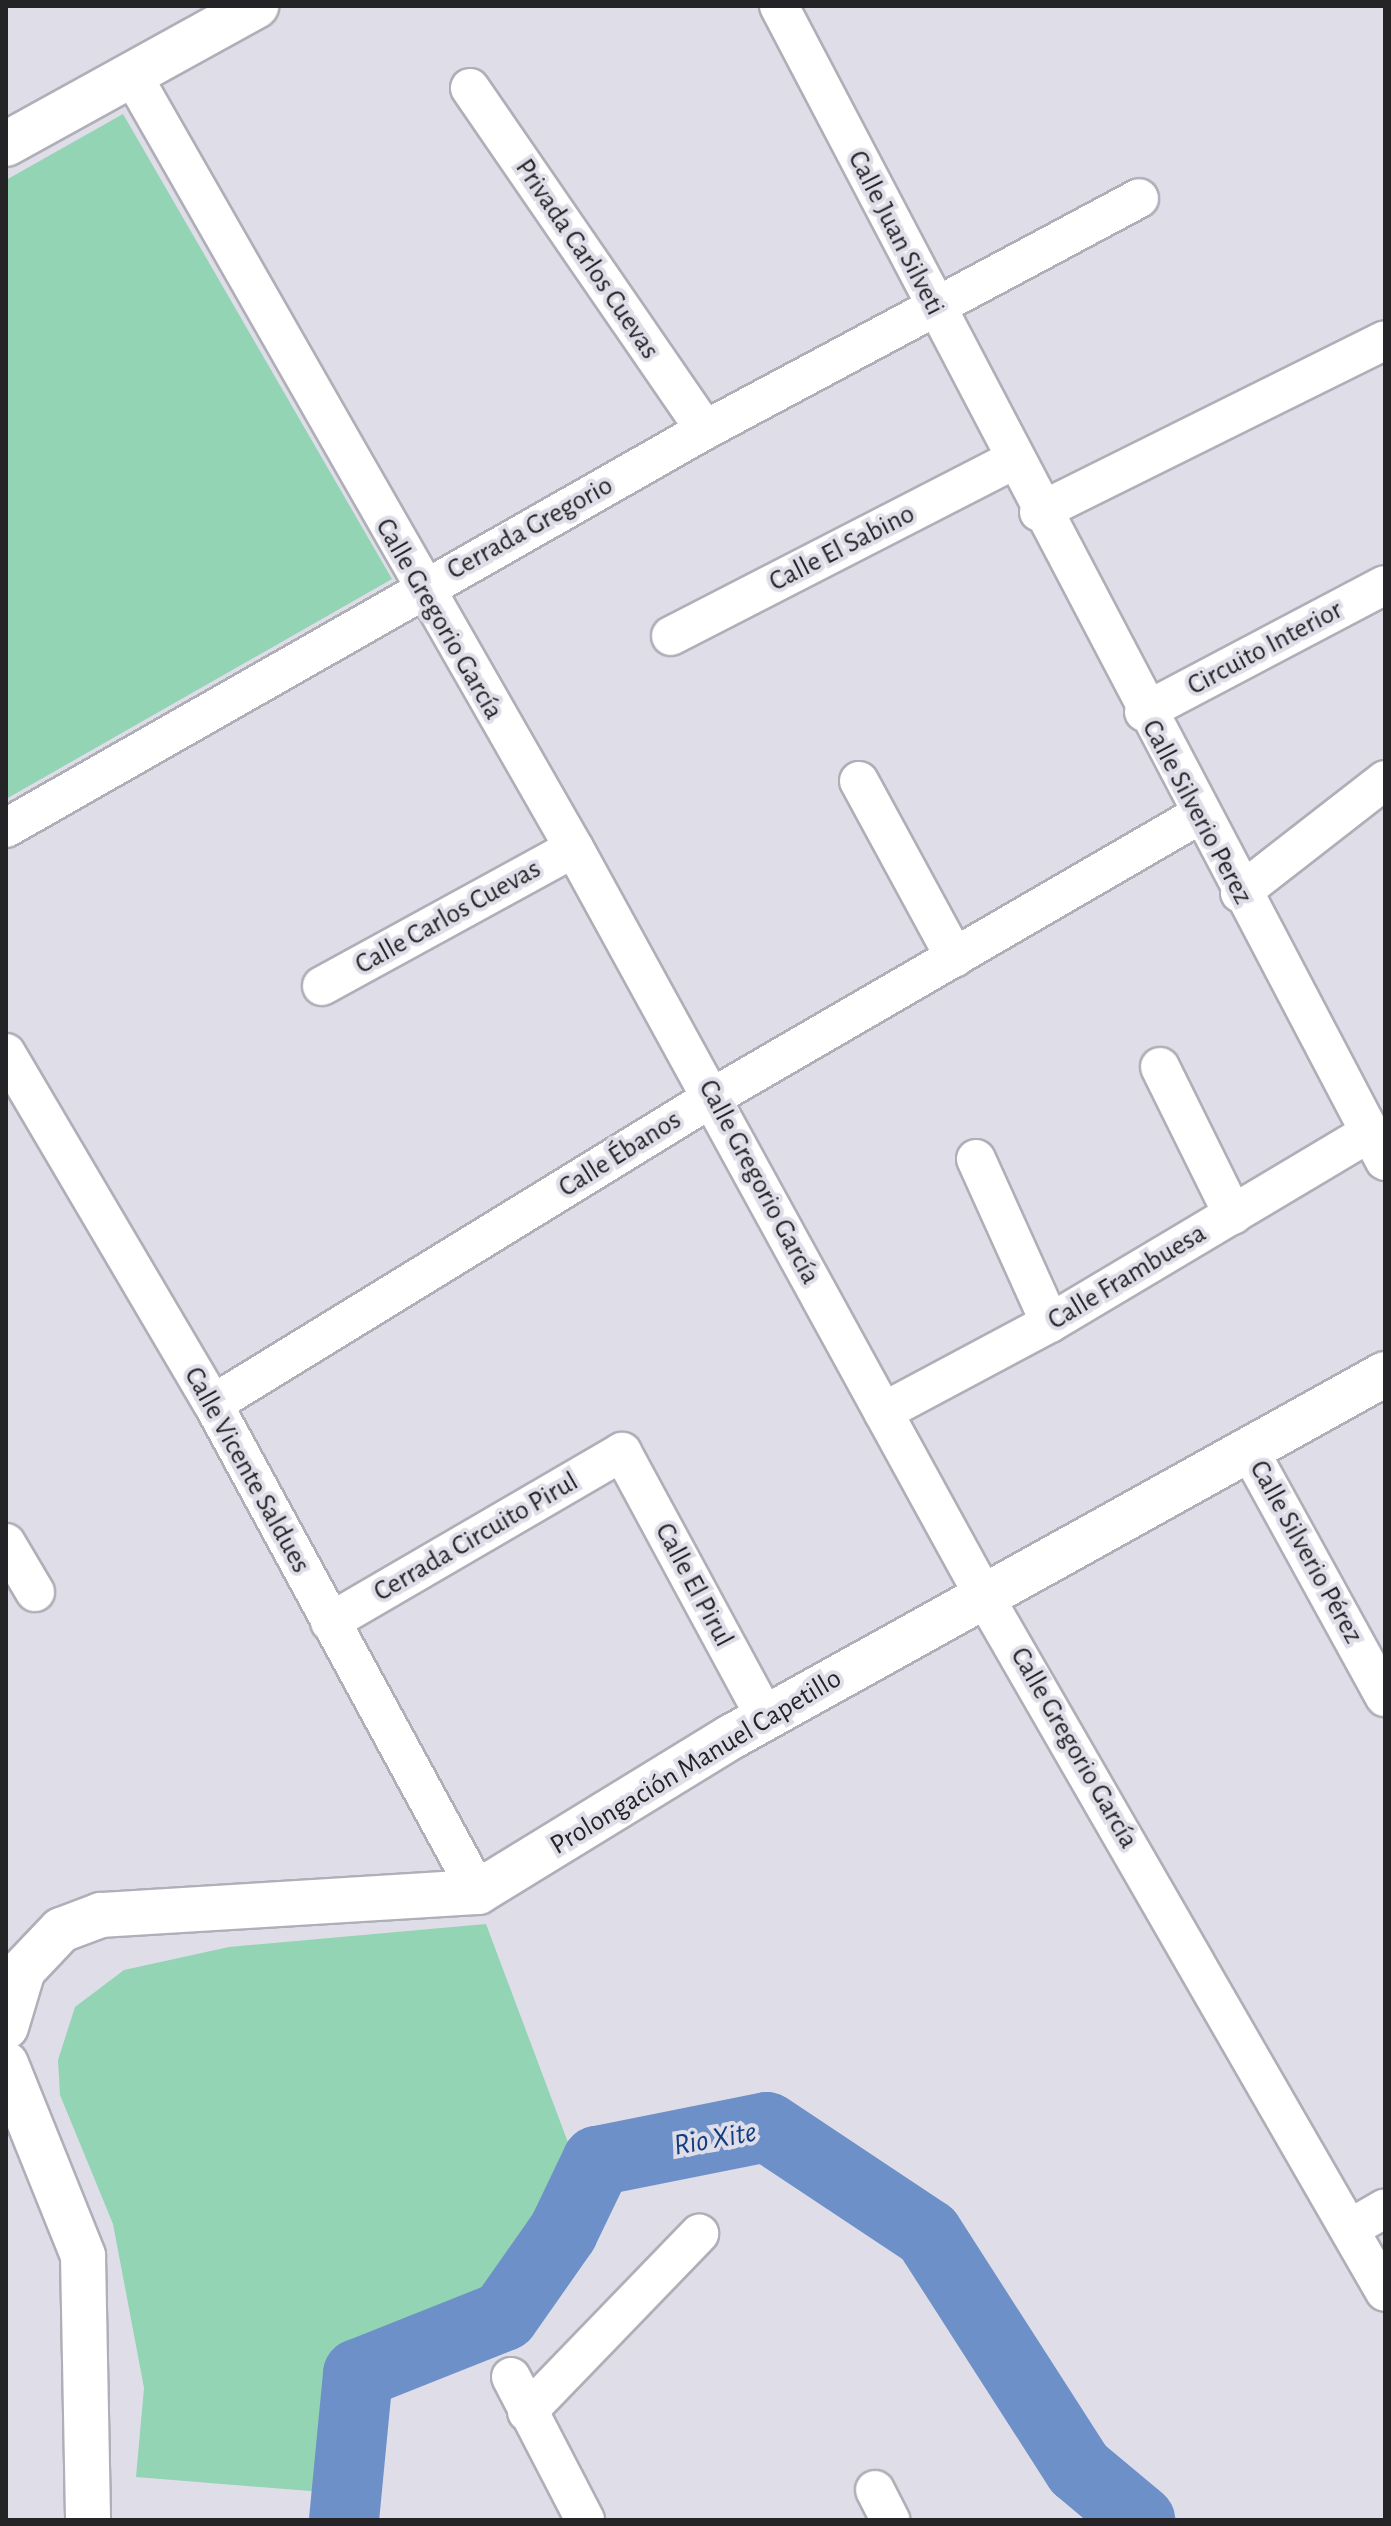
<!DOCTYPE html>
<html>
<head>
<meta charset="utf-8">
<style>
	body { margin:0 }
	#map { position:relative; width:1391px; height:2526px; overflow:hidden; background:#dfdee8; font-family:"Alegreya Sans",sans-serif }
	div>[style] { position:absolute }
	.green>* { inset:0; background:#92d4b4 }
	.river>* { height:70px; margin:-35px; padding:0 35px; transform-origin:35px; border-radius:35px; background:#6d90c9 }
	.roads { filter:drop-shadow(2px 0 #afafb8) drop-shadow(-2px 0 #afafb8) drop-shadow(0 2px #afafb8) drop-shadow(0 -2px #afafb8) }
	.minor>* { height:38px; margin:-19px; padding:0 19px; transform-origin:19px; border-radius:19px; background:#fff }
	.tertiary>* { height:44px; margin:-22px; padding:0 22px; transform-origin:22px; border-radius:22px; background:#fff }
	span { translate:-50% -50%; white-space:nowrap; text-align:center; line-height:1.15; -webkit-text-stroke:8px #dfdee8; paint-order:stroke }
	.street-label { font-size:28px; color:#242427 }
	.water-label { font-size:30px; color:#113c80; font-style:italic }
	.frame { position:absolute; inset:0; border:8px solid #242427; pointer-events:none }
</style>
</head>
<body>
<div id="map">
	<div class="green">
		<i style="clip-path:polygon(123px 114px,392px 579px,6px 799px,6px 180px)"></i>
		<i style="clip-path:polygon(486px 1924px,581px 2177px,546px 2242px,499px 2310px,351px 2370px,335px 2493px,136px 2477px,144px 2388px,113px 2224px,60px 2095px,58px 2060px,75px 2007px,124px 1970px,229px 1947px)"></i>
	</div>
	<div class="river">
		<i style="left:344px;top:2520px;width:147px;rotate:-84.5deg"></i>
		<i style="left:358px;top:2374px;width:157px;rotate:-21.7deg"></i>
		<i style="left:504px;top:2316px;width:103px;rotate:-54.9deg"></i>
		<i style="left:563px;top:2232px;width:79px;rotate:-64.4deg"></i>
		<i style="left:597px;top:2161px;width:173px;rotate:-11.3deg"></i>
		<i style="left:767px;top:2127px;width:193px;rotate:33.6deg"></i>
		<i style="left:928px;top:2234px;width:279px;rotate:57.3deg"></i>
		<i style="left:1079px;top:2469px;width:80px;rotate:39.9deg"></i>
	</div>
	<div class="roads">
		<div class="minor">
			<i style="left:779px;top:6px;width:1304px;rotate:62.32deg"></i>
			<i style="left:131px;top:73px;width:893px;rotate:60.25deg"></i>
			<i style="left:574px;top:848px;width:853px;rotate:61.27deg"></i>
			<i style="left:984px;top:1596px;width:803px;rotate:60.05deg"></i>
			<i style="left:470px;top:88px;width:415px;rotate:55.5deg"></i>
			<i style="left:1039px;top:512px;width:386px;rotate:-26.4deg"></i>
			<i style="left:671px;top:636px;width:383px;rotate:-27.2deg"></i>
			<i style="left:1144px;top:712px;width:272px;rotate:-27.8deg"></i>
			<i style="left:859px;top:781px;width:201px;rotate:61.5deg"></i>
			<i style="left:6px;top:828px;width:804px;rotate:-29.66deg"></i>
			<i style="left:705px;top:430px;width:492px;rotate:-28.1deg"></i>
			<i style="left:1240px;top:893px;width:184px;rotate:-37.9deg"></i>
			<i style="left:322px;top:986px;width:287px;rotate:-28.7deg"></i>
			<i style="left:6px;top:1053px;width:407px;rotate:59.5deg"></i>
			<i style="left:213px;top:1404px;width:555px;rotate:61.5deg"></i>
			<i style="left:1160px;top:1067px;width:165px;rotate:63.7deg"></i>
			<i style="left:976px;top:1159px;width:180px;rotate:65.7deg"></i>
			<i style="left:213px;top:1404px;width:587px;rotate:-31.55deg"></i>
			<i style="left:713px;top:1097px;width:562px;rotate:-30.12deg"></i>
			<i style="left:883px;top:1412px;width:189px;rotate:-28.1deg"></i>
			<i style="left:1050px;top:1323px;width:369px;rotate:-30.8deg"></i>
			<i style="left:1249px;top:1450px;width:282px;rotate:61.2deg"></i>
			<i style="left:6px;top:1543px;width:57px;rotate:59.4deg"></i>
			<i style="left:330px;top:1622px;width:338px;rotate:-30.2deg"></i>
			<i style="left:622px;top:1452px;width:302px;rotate:61.6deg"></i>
			<i style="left:1351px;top:2228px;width:39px;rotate:-30deg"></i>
			<i style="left:511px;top:2377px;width:161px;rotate:62.6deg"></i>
			<i style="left:527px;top:2412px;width:248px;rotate:-46deg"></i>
			<i style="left:875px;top:2490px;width:34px;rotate:63deg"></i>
		</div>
		<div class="tertiary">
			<i style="left:6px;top:144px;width:286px;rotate:-28.9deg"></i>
			<i style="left:6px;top:2027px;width:59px;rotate:-73.4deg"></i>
			<i style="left:23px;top:1970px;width:55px;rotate:-46.5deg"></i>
			<i style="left:61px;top:1930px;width:43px;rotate:-20.6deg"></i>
			<i style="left:101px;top:1915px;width:378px;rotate:-3.5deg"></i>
			<i style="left:478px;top:1892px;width:297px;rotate:-31.5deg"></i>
			<i style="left:731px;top:1737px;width:748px;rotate:-29.03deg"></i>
			<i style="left:6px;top:2064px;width:207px;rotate:68.1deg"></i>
			<i style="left:83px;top:2256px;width:264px;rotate:88.9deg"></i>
		</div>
	</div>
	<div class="street-label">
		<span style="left:896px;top:233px;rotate:63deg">Calle Juan Silveti</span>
		<span style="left:587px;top:259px;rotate:56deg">Privada Carlos Cuevas</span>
		<span style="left:530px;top:528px;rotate:-29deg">Cerrada Gregorio</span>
		<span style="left:842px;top:548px;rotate:-27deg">Calle El Sabino</span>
		<span style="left:439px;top:619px;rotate:60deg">Calle Gregorio García</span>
		<span style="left:1265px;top:648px;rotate:-28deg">Circuito Interior</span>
		<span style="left:1197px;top:812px;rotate:62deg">Calle Silverio Perez</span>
		<span style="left:448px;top:917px;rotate:-29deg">Calle Carlos Cuevas</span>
		<span style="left:620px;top:1154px;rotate:-32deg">Calle Ébanos</span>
		<span style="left:759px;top:1182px;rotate:62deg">Calle Gregorio García</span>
		<span style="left:1127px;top:1277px;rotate:-31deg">Calle Frambuesa</span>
		<span style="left:247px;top:1470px;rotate:61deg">Calle Vicente Saldues</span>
		<span style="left:476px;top:1537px;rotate:-30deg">Cerrada Circuito Pirul</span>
		<span style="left:1306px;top:1552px;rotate:61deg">Calle Silverio Pérez</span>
		<span style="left:694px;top:1585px;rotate:62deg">Calle El Pirul</span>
		<span style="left:1074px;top:1748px;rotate:60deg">Calle Gregorio García</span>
		<span style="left:696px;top:1762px;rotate:-31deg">Prolongación Manuel Capetillo</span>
	</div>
	<div class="water-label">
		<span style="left:715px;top:2139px;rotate:-10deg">Rio Xite</span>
	</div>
	<div class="frame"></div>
</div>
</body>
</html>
